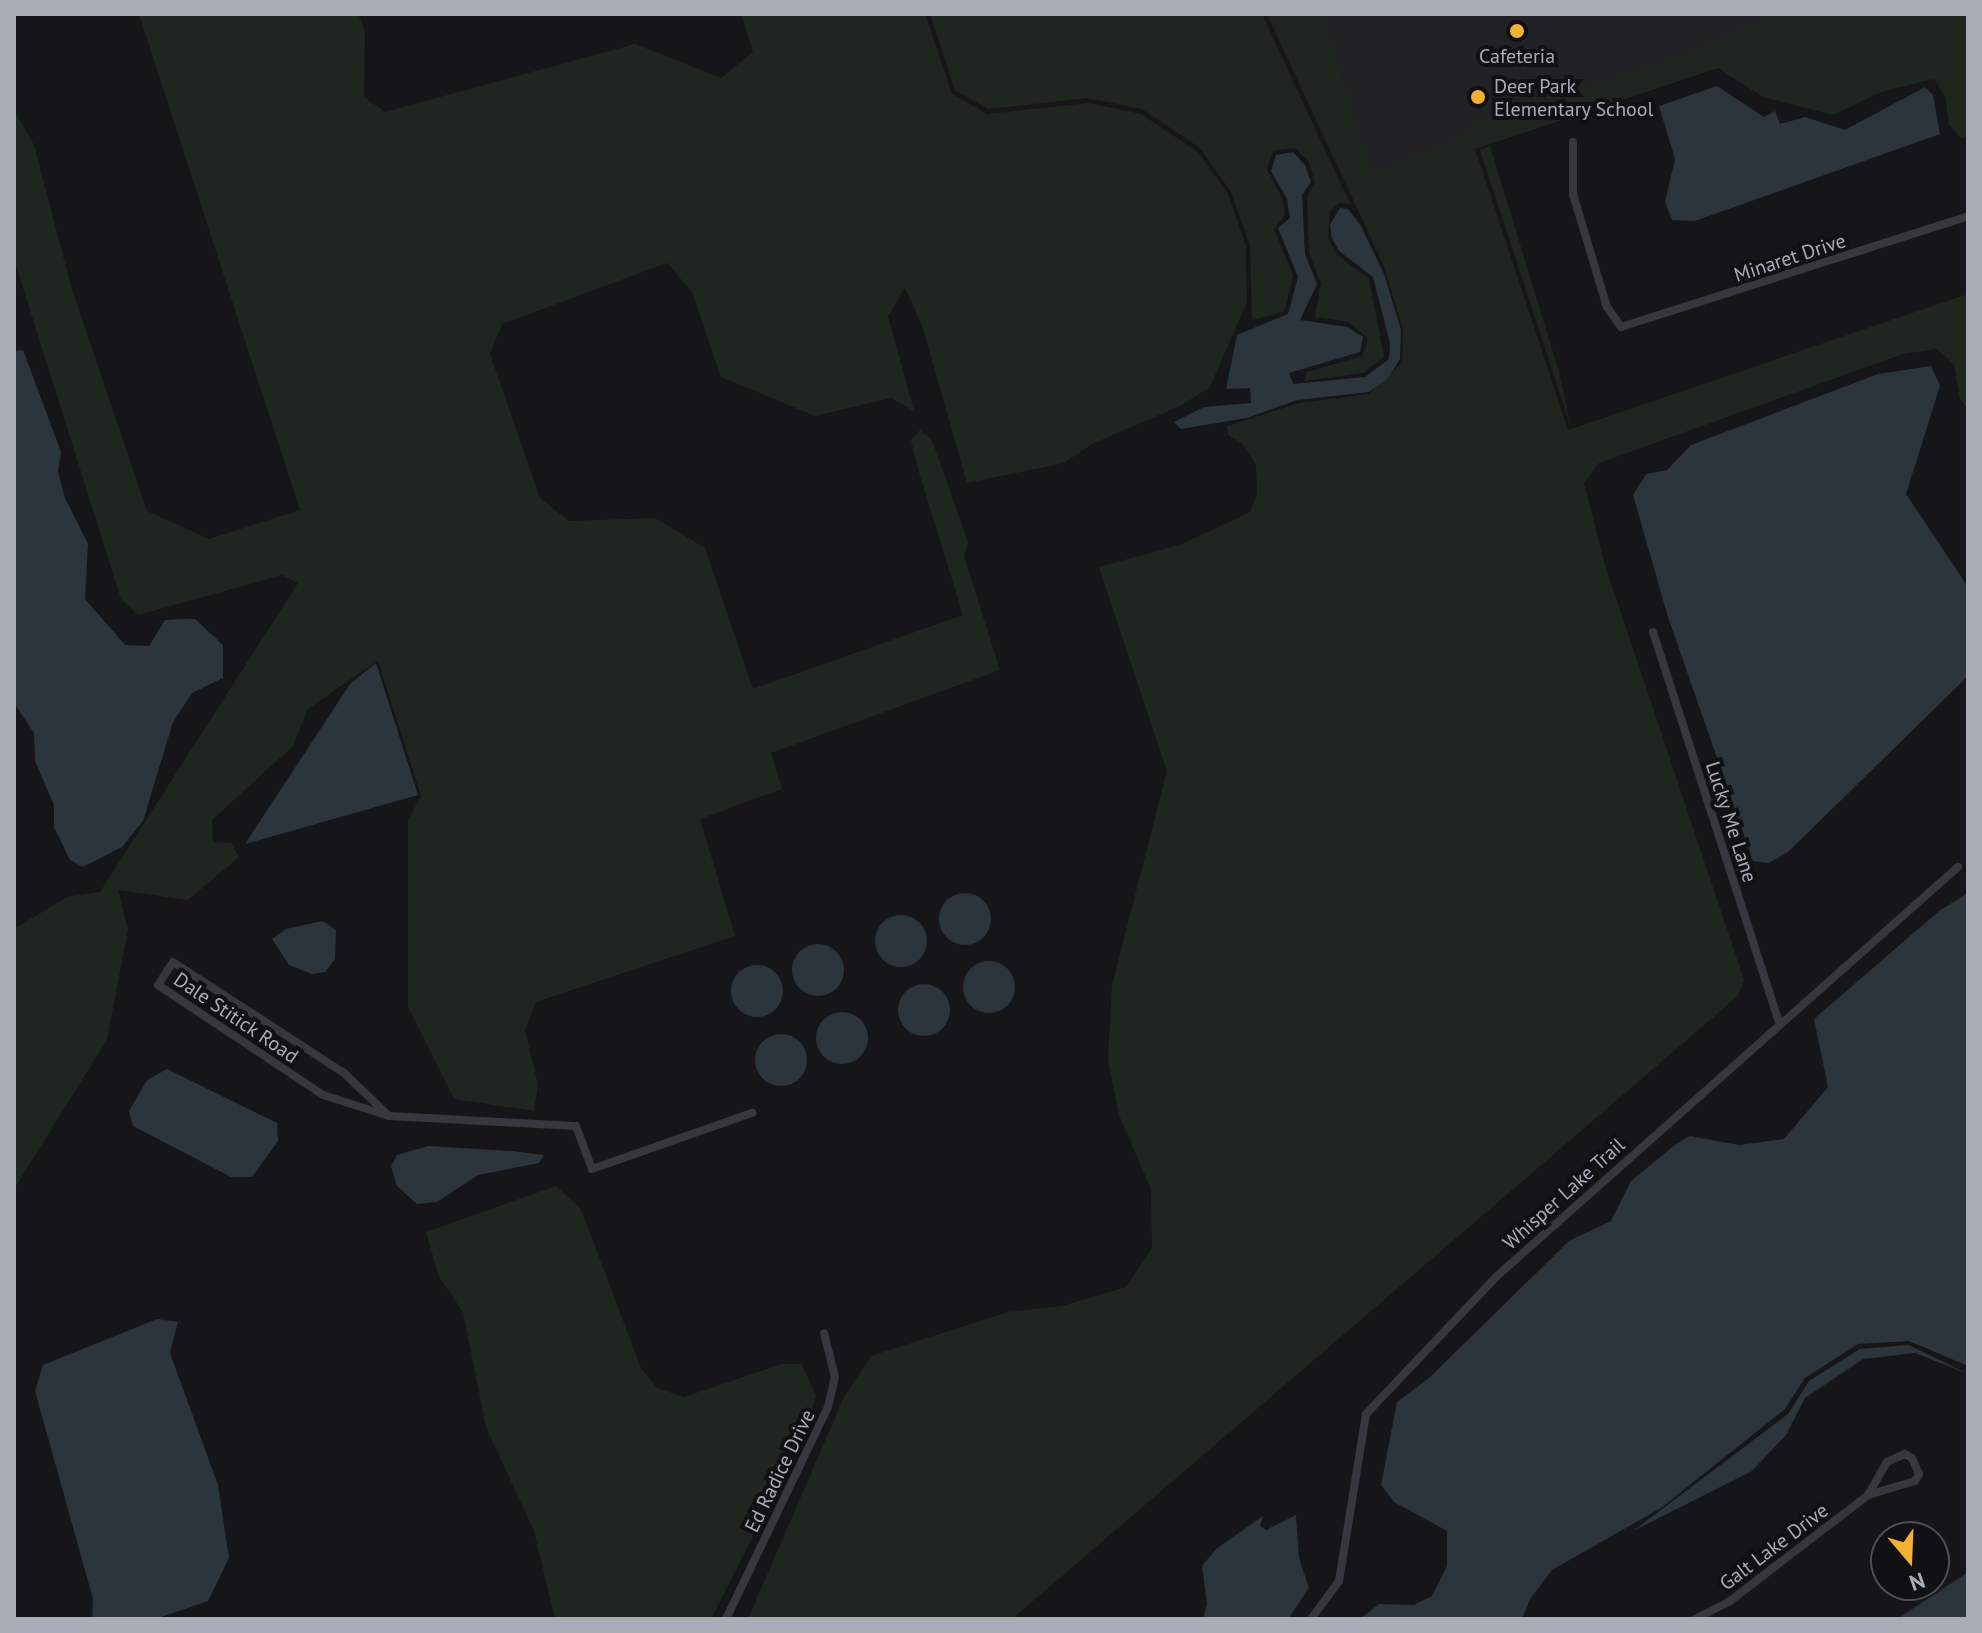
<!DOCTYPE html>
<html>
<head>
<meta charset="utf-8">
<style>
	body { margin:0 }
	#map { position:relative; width:1982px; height:1633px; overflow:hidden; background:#161618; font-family:"PT Sans",sans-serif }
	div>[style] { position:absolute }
	.built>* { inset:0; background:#222225 }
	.green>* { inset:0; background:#1e261f }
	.water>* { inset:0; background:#2c353c }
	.round { border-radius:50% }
	.street>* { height:8px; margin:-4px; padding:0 4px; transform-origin:4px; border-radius:4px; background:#37383d }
	.dots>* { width:22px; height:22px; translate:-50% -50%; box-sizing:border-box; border:4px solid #111113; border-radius:50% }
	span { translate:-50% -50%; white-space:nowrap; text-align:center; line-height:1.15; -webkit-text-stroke:8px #111113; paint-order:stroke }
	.poi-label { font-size:20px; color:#a8adb8 }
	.left { translate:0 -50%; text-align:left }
	.street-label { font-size:20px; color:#a8adb8 }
	.frame { position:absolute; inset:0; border:16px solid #a8adb8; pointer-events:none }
	.north { position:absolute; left:1870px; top:1521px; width:80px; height:80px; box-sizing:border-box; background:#111113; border:2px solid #4d4f55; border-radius:50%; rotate:161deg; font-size:22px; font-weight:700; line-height:32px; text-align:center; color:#a8adb8 }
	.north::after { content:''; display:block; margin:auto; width:28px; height:36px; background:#f2b134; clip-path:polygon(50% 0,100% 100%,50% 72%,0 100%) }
</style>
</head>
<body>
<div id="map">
	<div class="built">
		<i style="clip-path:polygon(1317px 14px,1853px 14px,1371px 179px)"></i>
	</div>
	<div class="green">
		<i style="clip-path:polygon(139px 14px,358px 14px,365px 31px,364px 97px,385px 112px,635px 44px,721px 78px,753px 52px,741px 14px,925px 14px,952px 94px,987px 114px,1089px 103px,1141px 114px,1198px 152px,1228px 194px,1246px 246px,1247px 302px,1210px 387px,1182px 405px,1092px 444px,1064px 463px,967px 483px,923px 328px,905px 288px,888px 316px,914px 411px,891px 398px,815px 416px,721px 377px,692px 292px,667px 263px,502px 324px,490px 354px,540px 498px,569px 521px,655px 518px,705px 548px,753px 689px,963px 615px,918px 469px,911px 440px,920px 430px,932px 440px,968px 542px,964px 556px,1000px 670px,771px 753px,782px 789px,700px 819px,735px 936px,536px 1002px,525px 1030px,538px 1085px,534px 1111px,454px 1099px,408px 1007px,408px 820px,421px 796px,378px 661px,374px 663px,308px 709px,292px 747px,212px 820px,213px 842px,231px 843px,239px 857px,188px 900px,118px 890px,128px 929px,107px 1040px,14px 1189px,14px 929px,67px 897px,100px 892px,298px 583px,282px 575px,138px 615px,121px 599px,14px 259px,14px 110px,34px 145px,71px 286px,147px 511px,209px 539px,300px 510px)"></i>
		<i style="clip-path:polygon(930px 14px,1262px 14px,1350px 204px,1339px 203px,1330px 211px,1328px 238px,1336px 254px,1369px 279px,1384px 357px,1363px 373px,1304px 381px,1307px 372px,1362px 356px,1368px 339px,1349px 322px,1315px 317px,1321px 283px,1309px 253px,1307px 197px,1315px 182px,1309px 162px,1295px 148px,1273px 151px,1267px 169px,1283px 200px,1285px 215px,1274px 229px,1293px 276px,1284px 312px,1252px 320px,1250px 245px,1231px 192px,1200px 148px,1142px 109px,1088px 98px,988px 109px,955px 90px)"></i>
		<i style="clip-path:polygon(1267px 14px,1322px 14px,1372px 173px,1454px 141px,1475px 123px,1685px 55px,1773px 14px,1968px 14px,1968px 137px,1961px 138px,1949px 125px,1945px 96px,1934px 79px,1881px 92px,1833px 115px,1763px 97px,1718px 68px,1475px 149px,1568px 430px,1968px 294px,1968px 410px,1960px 399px,1954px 364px,1936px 349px,1903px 354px,1599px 463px,1584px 483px,1605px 565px,1744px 980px,1738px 996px,1012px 1619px,748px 1619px,844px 1397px,871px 1356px,1008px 1312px,1062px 1306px,1126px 1287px,1152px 1248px,1151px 1189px,1119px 1115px,1108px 1060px,1112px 985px,1167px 771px,1099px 567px,1182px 544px,1250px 512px,1257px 494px,1256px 465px,1242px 443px,1228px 435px,1227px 426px,1299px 403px,1369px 394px,1402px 362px,1403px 329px,1383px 264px)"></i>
		<i style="clip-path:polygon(1490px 146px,1559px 372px,1570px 424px,1480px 150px)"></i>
		<i style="clip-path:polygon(556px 1186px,581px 1209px,641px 1368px,657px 1388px,684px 1397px,782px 1364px,802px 1364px,816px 1396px,804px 1435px,711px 1619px,555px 1619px,534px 1531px,486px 1427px,463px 1312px,439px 1277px,426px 1232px)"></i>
	</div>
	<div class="water">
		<i style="clip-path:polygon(1717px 86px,1764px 117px,1775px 111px,1780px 124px,1805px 117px,1845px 130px,1925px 87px,1933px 95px,1940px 134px,1695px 221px,1672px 220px,1665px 202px,1675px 159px,1659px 106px)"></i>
		<i style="clip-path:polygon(1293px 152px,1305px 165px,1311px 182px,1302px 195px,1305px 254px,1317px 284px,1300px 320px,1348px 327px,1363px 337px,1360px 352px,1289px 373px,1293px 384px,1365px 377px,1389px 359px,1390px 343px,1373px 277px,1339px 251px,1332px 238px,1330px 225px,1340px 208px,1348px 209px,1361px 226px,1384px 274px,1401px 330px,1400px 359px,1387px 379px,1369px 392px,1297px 400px,1247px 418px,1181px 429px,1174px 422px,1204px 407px,1251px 403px,1250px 388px,1226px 389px,1237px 335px,1288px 314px,1298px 277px,1278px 228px,1290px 218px,1287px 199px,1271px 171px,1276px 155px)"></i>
		<i style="clip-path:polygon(23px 350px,61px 452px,58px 471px,65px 498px,88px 544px,85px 599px,125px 645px,149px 646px,165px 620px,181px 619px,195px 619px,223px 645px,223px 678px,192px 693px,173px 722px,143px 821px,122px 847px,83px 867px,70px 860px,54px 827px,54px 805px,35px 761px,34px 733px,14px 703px,14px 351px)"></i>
		<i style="clip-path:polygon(1931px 366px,1940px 386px,1906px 494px,1968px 587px,1968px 676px,1788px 852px,1769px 863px,1753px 861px,1668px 617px,1633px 495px,1646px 474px,1667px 470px,1691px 445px,1878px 374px)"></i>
		<i style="clip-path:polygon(376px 663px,418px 795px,245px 844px,350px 684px)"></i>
		<i class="round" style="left:939px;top:893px;width:52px;height:52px"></i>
		<i style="clip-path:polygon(1968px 893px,1968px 1366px,1909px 1341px,1858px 1344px,1805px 1378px,1785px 1409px,1661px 1508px,1552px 1570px,1530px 1599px,1522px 1619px,1360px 1619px,1379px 1604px,1414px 1605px,1432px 1596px,1447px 1566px,1447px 1531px,1394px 1502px,1381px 1485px,1397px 1402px,1428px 1379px,1569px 1241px,1611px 1221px,1631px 1181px,1676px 1144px,1690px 1136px,1739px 1145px,1784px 1139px,1828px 1087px,1814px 1019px,1939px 911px)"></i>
		<i class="round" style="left:875px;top:915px;width:52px;height:52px"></i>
		<i style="clip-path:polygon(322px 921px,336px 930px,335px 959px,325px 972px,312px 974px,289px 965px,272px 939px,286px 929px)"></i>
		<i class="round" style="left:792px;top:944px;width:52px;height:52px"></i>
		<i class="round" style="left:963px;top:961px;width:52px;height:52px"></i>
		<i class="round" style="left:731px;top:965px;width:52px;height:52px"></i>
		<i class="round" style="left:898px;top:984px;width:52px;height:52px"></i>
		<i class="round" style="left:816px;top:1012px;width:52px;height:52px"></i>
		<i class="round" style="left:755px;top:1034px;width:52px;height:52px"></i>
		<i style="clip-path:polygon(167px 1069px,277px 1123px,278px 1141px,252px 1177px,231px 1177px,133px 1126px,129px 1111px,147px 1080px)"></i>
		<i style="clip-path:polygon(428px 1146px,512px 1151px,544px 1155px,539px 1163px,478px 1175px,437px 1202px,417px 1204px,397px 1186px,391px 1166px,397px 1155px)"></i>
		<i style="clip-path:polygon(157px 1319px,178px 1322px,170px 1353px,218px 1485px,229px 1558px,208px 1601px,155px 1619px,92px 1619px,93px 1599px,35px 1391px,43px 1365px)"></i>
		<i style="clip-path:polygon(1909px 1345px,1968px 1374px,1915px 1353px,1863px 1359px,1805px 1398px,1786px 1435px,1752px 1471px,1633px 1531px,1788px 1414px,1809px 1381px,1860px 1349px)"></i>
		<i style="clip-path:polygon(1296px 1515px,1299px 1558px,1309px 1588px,1288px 1619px,1203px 1619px,1207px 1604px,1202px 1566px,1216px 1549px,1263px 1516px,1260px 1526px,1266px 1530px)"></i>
		<i style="clip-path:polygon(1968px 1572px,1968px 1619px,1897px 1619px)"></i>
	</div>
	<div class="street">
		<i style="left:1573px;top:142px;width:52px;rotate:90deg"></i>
		<i style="left:1573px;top:194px;width:118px;rotate:73.3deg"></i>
		<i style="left:1607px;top:307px;width:24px;rotate:55deg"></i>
		<i style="left:1621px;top:327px;width:364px;rotate:-17.7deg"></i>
		<i style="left:1653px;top:632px;width:409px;rotate:72.1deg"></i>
		<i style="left:389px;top:1116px;width:69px;rotate:-162.3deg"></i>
		<i style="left:323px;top:1095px;width:198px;rotate:-146.3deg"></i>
		<i style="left:158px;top:985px;width:27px;rotate:-57deg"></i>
		<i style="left:173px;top:962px;width:204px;rotate:33deg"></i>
		<i style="left:344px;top:1073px;width:62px;rotate:43.7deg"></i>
		<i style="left:389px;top:1116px;width:187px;rotate:3.1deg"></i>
		<i style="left:576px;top:1126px;width:46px;rotate:69.6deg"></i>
		<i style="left:592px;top:1169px;width:170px;rotate:-19.3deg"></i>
		<i style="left:726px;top:1619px;width:235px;rotate:-64.3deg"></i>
		<i style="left:828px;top:1407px;width:31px;rotate:-77deg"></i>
		<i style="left:835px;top:1377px;width:45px;rotate:-104deg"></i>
		<i style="left:1311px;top:1619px;width:47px;rotate:-53.6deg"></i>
		<i style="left:1339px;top:1581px;width:169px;rotate:-80.8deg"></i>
		<i style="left:1366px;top:1414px;width:189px;rotate:-46.5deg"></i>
		<i style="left:1496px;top:1277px;width:618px;rotate:-41.59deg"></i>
		<i style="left:1695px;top:1619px;width:39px;rotate:-27deg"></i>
		<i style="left:1730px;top:1601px;width:174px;rotate:-37.5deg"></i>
		<i style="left:1868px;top:1495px;width:49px;rotate:-16.6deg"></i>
		<i style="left:1915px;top:1481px;width:8px;rotate:-60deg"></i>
		<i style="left:1919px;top:1474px;width:17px;rotate:-114deg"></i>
		<i style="left:1912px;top:1458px;width:8px;rotate:-150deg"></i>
		<i style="left:1905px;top:1454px;width:20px;rotate:156deg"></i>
		<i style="left:1887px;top:1462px;width:38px;rotate:120deg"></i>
	</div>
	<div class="dots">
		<i style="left:1517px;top:31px;background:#f2b134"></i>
		<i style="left:1478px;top:97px;background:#f2b134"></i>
	</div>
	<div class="poi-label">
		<span style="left:1517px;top:56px">Cafeteria</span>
		<span class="left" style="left:1494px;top:98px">Deer Park<br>Elementary School</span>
	</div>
	<div class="street-label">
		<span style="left:1790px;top:258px;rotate:-18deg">Minaret Drive</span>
		<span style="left:1731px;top:822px;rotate:72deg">Lucky Me Lane</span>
		<span style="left:236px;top:1018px;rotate:34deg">Dale Stitick Road</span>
		<span style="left:1564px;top:1194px;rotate:-42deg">Whisper Lake Trail</span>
		<span style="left:780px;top:1471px;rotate:-64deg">Ed Radice Drive</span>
		<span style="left:1774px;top:1547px;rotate:-37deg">Galt Lake Drive</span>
	</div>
	<div class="frame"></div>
	<div class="north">N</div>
</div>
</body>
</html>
